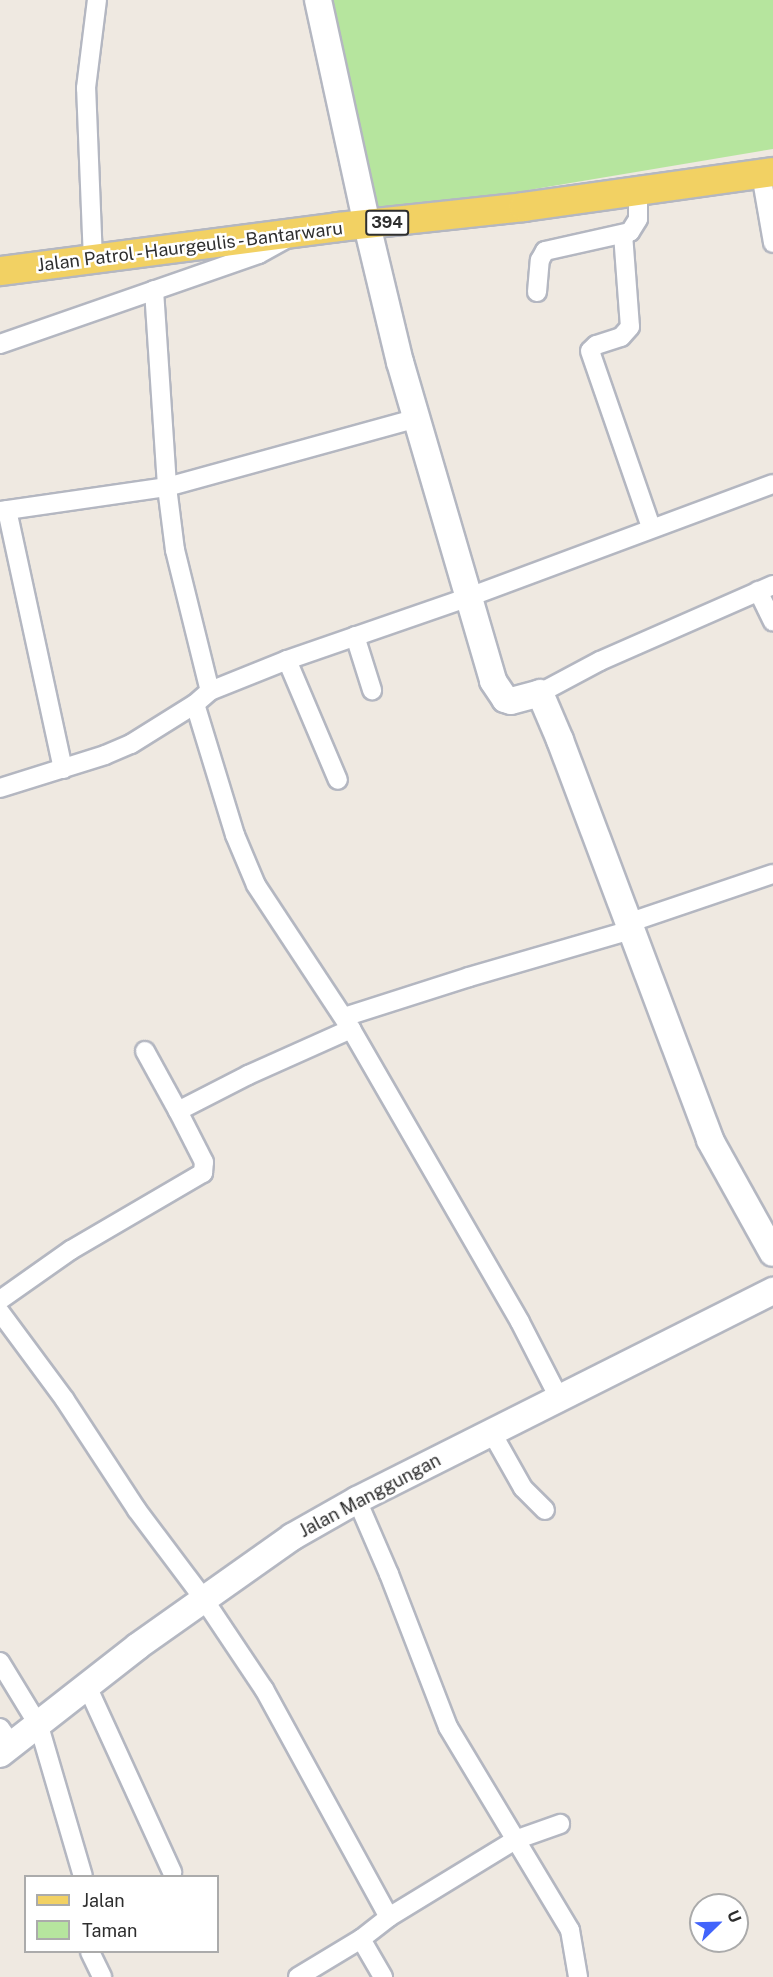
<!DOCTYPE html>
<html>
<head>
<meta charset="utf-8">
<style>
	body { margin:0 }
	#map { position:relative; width:773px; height:1977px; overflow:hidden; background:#efe9e1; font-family:"Public Sans",sans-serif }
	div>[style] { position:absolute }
	.green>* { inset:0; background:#b6e59e }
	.roads { filter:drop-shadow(2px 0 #b4b7c1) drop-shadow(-2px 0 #b4b7c1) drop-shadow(0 2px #b4b7c1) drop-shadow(0 -2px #b4b7c1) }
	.street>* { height:18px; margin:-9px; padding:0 9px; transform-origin:9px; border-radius:9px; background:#fff }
	.secondary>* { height:26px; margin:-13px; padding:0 13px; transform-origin:13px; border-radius:13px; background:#fff }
	.primary>* { height:28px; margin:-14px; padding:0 14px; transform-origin:14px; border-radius:14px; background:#f2d163 }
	span { translate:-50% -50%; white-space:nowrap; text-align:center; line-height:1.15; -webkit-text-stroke:5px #fff; paint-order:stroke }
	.shield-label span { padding:2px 4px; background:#fff; border:2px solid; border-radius:4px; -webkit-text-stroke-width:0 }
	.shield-label { font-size:16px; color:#2e2e2e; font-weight:700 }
	.street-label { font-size:18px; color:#2e2e2e }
	.legend { position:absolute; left:24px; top:1875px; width:195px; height:78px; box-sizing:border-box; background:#fff; border:2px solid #ababab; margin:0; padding:8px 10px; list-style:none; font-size:18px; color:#2e2e2e }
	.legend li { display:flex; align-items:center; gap:12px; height:30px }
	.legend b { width:30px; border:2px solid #ababab }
	.north { position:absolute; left:689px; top:1893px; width:60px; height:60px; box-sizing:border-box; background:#fff; border:2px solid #ababab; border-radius:50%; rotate:67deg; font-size:16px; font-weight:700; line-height:24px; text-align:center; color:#2e2e2e }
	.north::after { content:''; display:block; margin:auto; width:21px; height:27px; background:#4264fb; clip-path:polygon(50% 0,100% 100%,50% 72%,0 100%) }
</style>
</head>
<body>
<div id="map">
	<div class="green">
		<i style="clip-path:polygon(328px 0,773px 0,773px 149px,374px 216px)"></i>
	</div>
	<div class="roads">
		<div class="street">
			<i style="left:761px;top:174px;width:70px;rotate:80.1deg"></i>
			<i style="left:623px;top:234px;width:93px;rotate:85.7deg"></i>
			<i style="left:630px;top:327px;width:13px;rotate:132deg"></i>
			<i style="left:621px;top:337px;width:26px;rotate:162deg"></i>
			<i style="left:596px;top:345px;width:8px;rotate:135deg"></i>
			<i style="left:590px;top:351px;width:186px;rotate:70.9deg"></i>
			<i style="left:93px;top:260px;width:172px;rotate:-92.3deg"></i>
			<i style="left:86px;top:88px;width:89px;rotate:-82.9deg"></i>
			<i style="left:154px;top:290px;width:197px;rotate:86.2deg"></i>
			<i style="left:167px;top:487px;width:64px;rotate:82.8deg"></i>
			<i style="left:175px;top:550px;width:145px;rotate:76.1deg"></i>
			<i style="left:537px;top:292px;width:32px;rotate:-85deg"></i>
			<i style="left:540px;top:260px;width:10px;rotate:-61deg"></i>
			<i style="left:545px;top:251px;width:87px;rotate:-12.6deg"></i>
			<i style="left:630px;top:232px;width:15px;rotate:-58deg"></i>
			<i style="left:638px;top:219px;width:27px;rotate:-90deg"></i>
			<i style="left:0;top:344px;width:274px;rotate:-19.2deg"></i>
			<i style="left:259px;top:254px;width:31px;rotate:-29deg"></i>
			<i style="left:7px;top:510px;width:265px;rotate:77.8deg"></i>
			<i style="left:0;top:511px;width:169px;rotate:-8.2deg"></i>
			<i style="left:167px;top:487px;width:259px;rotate:-15.4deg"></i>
			<i style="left:758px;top:591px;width:34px;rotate:64deg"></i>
			<i style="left:355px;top:636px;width:57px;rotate:72.5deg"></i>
			<i style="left:287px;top:660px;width:130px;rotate:67deg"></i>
			<i style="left:540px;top:693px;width:68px;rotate:-28.1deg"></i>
			<i style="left:600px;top:661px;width:189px;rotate:-23.7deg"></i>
			<i style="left:195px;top:704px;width:137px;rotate:73deg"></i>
			<i style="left:235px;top:835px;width:54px;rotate:67.2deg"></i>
			<i style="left:256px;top:885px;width:173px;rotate:56.6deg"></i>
			<i style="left:351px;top:1029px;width:338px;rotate:60deg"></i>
			<i style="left:520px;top:1322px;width:85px;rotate:62.8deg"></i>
			<i style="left:0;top:788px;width:110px;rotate:-17.4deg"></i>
			<i style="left:105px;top:755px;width:28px;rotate:-23deg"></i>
			<i style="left:131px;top:744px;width:75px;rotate:-32deg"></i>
			<i style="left:195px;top:704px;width:20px;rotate:-41deg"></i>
			<i style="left:210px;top:691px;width:83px;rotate:-21.9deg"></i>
			<i style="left:287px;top:660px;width:193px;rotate:-19.1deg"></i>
			<i style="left:469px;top:597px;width:324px;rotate:-20.4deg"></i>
			<i style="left:628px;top:923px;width:153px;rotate:-18.7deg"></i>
			<i style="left:344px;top:1017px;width:131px;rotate:-17.7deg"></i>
			<i style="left:469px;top:977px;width:169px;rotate:-16.2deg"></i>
			<i style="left:145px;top:1051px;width:68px;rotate:61.2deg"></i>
			<i style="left:0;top:1300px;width:87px;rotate:-35.2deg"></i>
			<i style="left:71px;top:1250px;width:153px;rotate:-30.3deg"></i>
			<i style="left:203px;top:1173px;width:11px;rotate:-85deg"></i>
			<i style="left:204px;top:1162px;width:57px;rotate:-117deg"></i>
			<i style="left:178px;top:1111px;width:79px;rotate:-27.2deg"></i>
			<i style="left:248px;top:1075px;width:113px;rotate:-24.1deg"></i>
			<i style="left:0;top:1312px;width:109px;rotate:53.5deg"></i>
			<i style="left:65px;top:1400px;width:131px;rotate:56.8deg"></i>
			<i style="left:137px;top:1510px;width:110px;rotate:53.1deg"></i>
			<i style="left:203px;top:1598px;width:110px;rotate:56.2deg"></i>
			<i style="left:264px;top:1689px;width:260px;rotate:61.3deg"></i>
			<i style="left:492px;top:1433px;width:63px;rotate:60.6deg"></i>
			<i style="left:523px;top:1488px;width:31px;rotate:45deg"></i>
			<i style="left:357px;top:1500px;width:81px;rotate:66.6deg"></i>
			<i style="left:389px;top:1574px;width:164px;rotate:68.9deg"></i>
			<i style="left:448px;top:1727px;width:237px;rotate:59deg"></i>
			<i style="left:570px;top:1930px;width:48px;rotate:80.3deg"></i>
			<i style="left:0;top:1662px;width:75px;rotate:58.6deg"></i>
			<i style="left:39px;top:1726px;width:156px;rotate:73.7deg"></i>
			<i style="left:87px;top:1686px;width:205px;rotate:65.4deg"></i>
			<i style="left:0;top:1728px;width:21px;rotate:55deg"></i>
			<i style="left:361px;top:1939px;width:44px;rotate:59.9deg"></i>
			<i style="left:90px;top:1952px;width:28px;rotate:64deg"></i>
			<i style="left:298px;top:1977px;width:74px;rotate:-31.1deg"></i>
			<i style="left:361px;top:1939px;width:36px;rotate:-38deg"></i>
			<i style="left:389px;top:1917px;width:148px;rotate:-31.4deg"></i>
			<i style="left:515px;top:1840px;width:48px;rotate:-19.6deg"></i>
		</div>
		<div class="secondary">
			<i style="left:318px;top:0;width:230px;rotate:77.7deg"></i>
			<i style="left:367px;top:225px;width:141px;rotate:76.5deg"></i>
			<i style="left:400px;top:362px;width:332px;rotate:73.7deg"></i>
			<i style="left:493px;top:681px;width:22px;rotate:56deg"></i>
			<i style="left:505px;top:699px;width:6px;rotate:18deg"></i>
			<i style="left:511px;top:701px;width:30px;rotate:-15deg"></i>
			<i style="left:540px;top:693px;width:51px;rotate:66.9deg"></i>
			<i style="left:560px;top:740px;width:427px;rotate:69.4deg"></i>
			<i style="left:710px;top:1140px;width:129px;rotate:60.9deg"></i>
			<i style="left:0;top:1754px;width:175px;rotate:-38deg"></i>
			<i style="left:138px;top:1646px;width:189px;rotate:-35.3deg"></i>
			<i style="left:292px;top:1537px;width:75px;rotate:-29.6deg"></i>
			<i style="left:357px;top:1500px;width:466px;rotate:-26.7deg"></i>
		</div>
		<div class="primary">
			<i style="left:0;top:271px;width:341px;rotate:-7.4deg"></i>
			<i style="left:338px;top:227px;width:187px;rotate:-6.1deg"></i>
			<i style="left:524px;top:207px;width:251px;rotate:-8deg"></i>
		</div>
	</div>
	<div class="shield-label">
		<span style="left:387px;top:223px">394</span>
	</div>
	<div class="street-label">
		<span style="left:190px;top:247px;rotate:-7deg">Jalan Patrol - Haurgeulis - Bantarwaru</span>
		<span style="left:370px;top:1496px;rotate:-28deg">Jalan Manggungan</span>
	</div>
	<ul class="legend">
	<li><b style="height:8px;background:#f2d163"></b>Jalan</li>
	<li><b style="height:16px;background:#b6e59e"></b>Taman</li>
	</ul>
	<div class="north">U</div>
</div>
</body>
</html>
